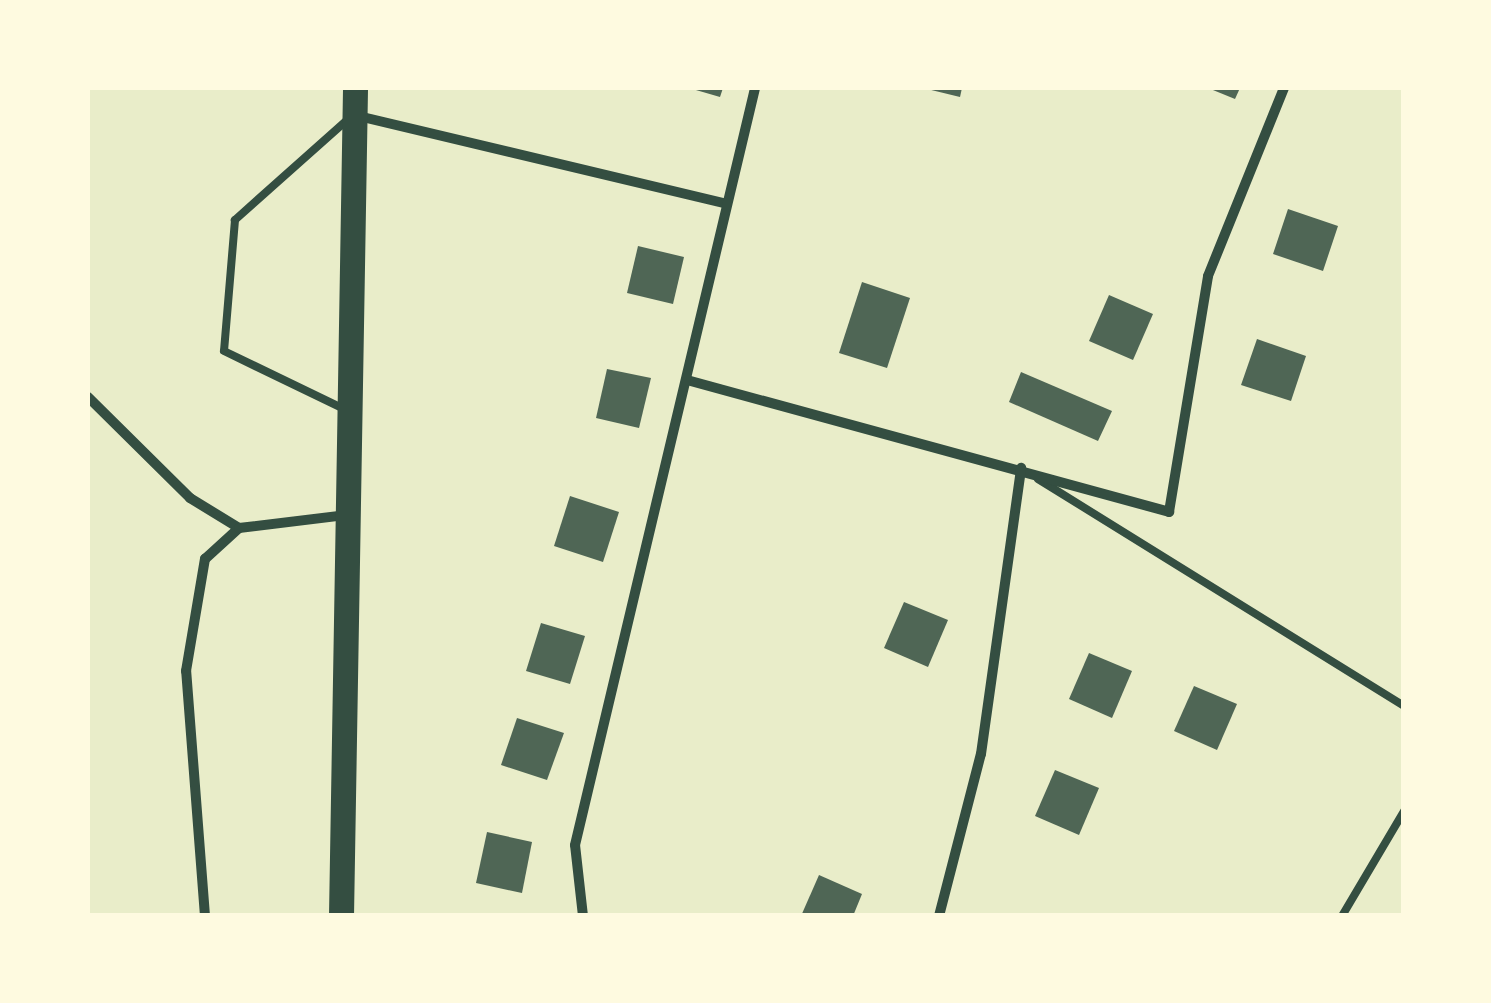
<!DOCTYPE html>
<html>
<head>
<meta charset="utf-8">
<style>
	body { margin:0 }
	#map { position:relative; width:1491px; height:1003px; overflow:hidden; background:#e9edc9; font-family:"Playfair Display",serif }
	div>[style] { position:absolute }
	.building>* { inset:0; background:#4f6655 }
	.service>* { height:8px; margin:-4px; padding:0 4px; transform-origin:4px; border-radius:4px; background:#344e41 }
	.minor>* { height:10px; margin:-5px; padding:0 5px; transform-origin:5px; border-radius:5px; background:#344e41 }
	.primary>* { height:25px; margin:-12.5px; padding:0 12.5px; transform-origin:12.5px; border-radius:12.5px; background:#344e41 }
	span { translate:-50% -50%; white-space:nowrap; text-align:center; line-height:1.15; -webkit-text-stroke:10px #fefae0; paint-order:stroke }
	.frame { position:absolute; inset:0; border:90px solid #fefae0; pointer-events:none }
</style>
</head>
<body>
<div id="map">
	<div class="building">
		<i style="clip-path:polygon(689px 88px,723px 88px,720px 97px)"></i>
		<i style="clip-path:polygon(923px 88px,962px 88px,960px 97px)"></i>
		<i style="clip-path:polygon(1208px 88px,1240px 88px,1235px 99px)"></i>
		<i style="clip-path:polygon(1288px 209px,1338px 226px,1323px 271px,1273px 254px)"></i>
		<i style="clip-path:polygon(638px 246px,684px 257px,673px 304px,627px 293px)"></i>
		<i style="clip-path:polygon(862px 282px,910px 298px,887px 368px,839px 353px)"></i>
		<i style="clip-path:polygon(1109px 295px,1153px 314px,1133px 360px,1089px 341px)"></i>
		<i style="clip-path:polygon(1257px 339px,1306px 356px,1291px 401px,1241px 385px)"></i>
		<i style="clip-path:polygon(607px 369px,651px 378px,639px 428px,596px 418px)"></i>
		<i style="clip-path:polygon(1021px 372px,1112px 411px,1098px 441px,1009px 402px)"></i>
		<i style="clip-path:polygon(570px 496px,619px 512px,603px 562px,554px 546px)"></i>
		<i style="clip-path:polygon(904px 602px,948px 620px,928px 667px,884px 648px)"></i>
		<i style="clip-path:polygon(541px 623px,585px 636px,570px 684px,526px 671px)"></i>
		<i style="clip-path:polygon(1089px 653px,1132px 671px,1112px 718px,1069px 699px)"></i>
		<i style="clip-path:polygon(1194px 686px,1237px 704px,1217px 750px,1174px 731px)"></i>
		<i style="clip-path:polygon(517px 718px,564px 733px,547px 780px,501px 765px)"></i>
		<i style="clip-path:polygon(1055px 770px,1099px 788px,1079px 835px,1035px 816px)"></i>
		<i style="clip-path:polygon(487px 832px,532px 842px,522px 893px,476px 883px)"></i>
		<i style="clip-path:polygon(819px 875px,862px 894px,853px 916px,801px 916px)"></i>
	</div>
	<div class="service">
		<i style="left:346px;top:121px;width:149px;rotate:138.3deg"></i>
		<i style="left:235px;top:220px;width:131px;rotate:94.8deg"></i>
		<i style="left:224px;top:351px;width:136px;rotate:25.8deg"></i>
		<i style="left:1038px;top:479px;width:431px;rotate:31.8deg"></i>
		<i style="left:1342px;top:916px;width:122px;rotate:-59.4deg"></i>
	</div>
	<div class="minor">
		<i style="left:354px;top:115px;width:383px;rotate:13.4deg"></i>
		<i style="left:687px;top:380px;width:500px;rotate:15.3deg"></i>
		<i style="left:1169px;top:512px;width:239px;rotate:-80.6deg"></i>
		<i style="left:1208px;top:276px;width:203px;rotate:-68deg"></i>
		<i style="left:88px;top:397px;width:144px;rotate:44.7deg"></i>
		<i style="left:190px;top:498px;width:57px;rotate:31.5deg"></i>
		<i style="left:205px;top:916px;width:246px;rotate:-94.4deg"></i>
		<i style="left:186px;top:671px;width:114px;rotate:-80.4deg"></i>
		<i style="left:205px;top:559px;width:46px;rotate:-42.4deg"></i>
		<i style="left:239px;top:528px;width:109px;rotate:-6.9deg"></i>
		<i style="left:583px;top:916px;width:71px;rotate:-96.4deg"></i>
		<i style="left:575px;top:845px;width:778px;rotate:-76.62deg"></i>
		<i style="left:939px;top:916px;width:167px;rotate:-75.5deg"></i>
		<i style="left:981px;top:754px;width:289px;rotate:-82deg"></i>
	</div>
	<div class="primary">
		<i style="left:341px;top:916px;width:828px;rotate:-89.03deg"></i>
	</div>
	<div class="frame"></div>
</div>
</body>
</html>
